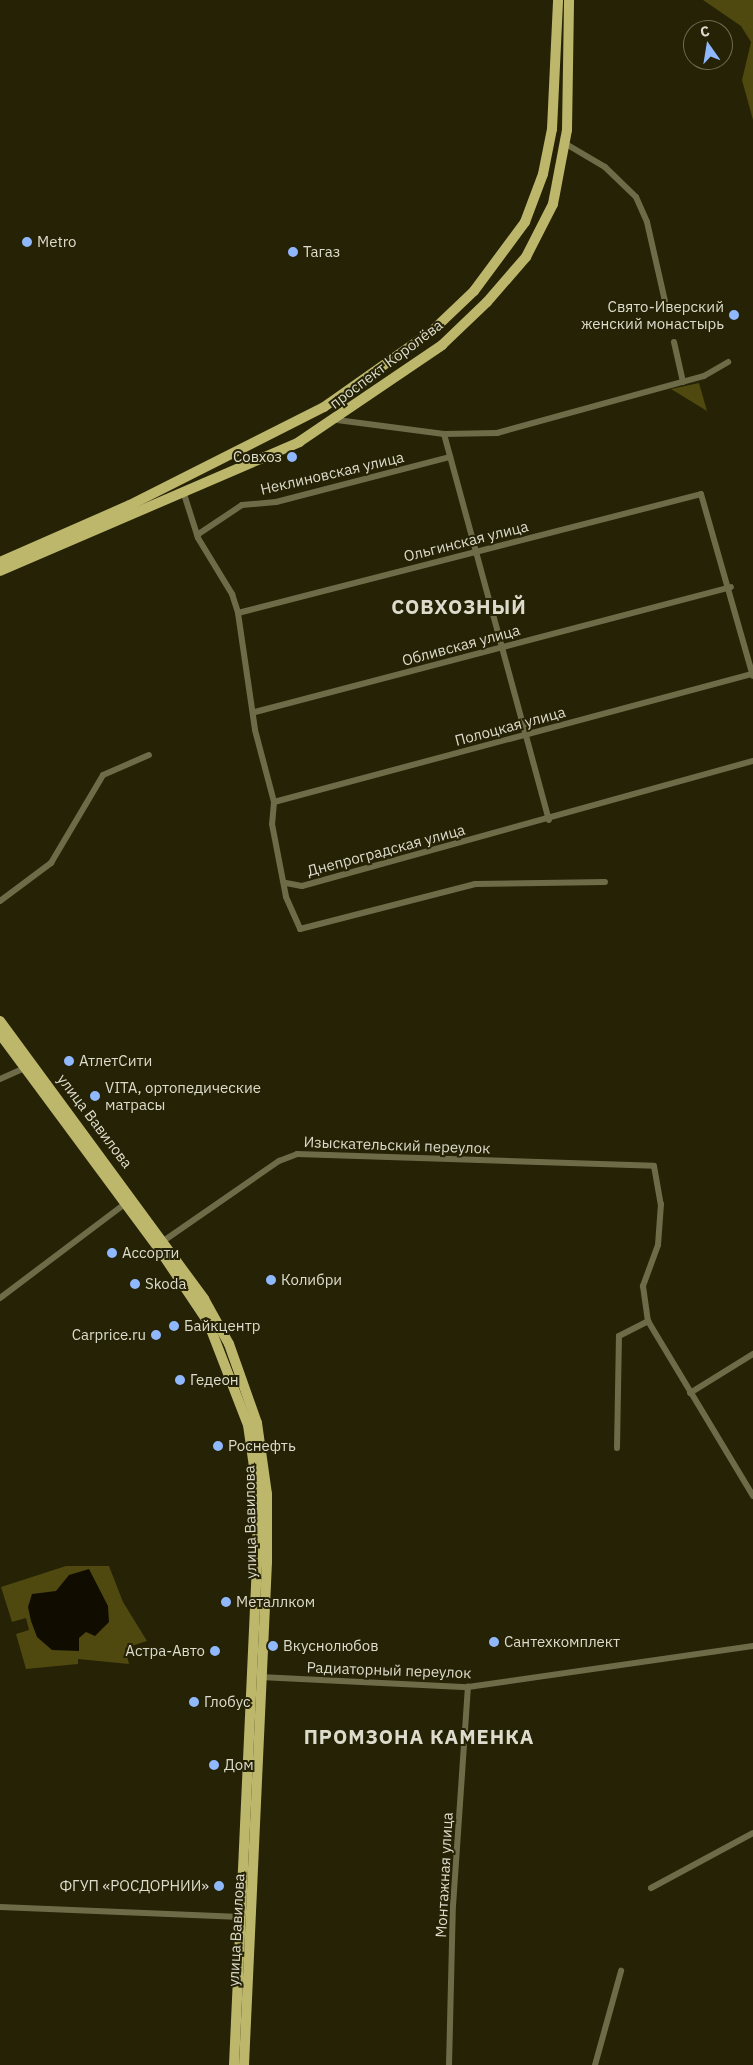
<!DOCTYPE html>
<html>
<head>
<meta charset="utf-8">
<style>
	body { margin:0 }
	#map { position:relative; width:753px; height:2065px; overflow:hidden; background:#252205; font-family:"IBM Plex Sans",sans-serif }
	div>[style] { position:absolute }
	.green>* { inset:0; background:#4f4910 }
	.water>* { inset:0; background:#100d00 }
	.minor>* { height:6px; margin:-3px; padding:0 3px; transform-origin:3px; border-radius:3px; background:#6e6b49 }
	.primary>* { height:10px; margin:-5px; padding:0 5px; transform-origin:5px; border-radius:5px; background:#bdb76c }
	.dots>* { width:14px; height:14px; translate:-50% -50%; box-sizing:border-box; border:2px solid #252205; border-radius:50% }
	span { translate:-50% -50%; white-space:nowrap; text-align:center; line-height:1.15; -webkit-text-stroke:4px #252205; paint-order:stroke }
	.poi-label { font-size:15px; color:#dddccc }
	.left { translate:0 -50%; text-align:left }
	.right { translate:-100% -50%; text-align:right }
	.street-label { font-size:15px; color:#dddccc }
	.district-label { font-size:20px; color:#dddccc; font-weight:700; letter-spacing:1px }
	.north { position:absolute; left:683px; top:20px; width:50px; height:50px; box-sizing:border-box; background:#252205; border:1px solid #6f6c55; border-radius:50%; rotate:347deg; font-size:14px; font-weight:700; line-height:20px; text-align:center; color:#dddccc }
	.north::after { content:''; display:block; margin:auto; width:18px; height:22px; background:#90b8fd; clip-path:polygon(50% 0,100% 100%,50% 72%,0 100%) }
</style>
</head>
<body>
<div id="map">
	<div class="green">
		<i style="clip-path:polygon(703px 0,753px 0,753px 120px,742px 80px,751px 42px,741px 26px)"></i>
		<i style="clip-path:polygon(699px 383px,707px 411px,671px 389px)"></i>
		<i style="clip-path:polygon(66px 1566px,109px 1566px,123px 1602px,147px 1641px,125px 1648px,129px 1664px,78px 1659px,78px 1664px,26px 1669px,16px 1634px,29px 1630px,26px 1618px,12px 1622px,1px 1587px)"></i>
	</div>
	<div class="water">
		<i style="clip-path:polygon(89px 1569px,108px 1606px,109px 1622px,95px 1636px,86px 1632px,79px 1638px,79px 1651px,52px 1650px,37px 1637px,31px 1621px,28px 1607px,32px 1594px,56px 1591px,69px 1575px)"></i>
	</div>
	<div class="minor">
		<i style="left:566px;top:144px;width:45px;rotate:30.5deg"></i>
		<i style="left:605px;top:167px;width:43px;rotate:44.1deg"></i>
		<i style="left:636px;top:197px;width:27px;rotate:66deg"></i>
		<i style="left:647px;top:222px;width:81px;rotate:77.2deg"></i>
		<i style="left:674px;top:342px;width:41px;rotate:77.3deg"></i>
		<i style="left:337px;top:420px;width:108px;rotate:7.5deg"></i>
		<i style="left:444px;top:434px;width:53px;rotate:-1.1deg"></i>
		<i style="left:497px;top:433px;width:215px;rotate:-15.4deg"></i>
		<i style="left:704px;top:376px;width:28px;rotate:-30deg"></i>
		<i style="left:444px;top:434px;width:400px;rotate:74.8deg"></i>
		<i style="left:184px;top:494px;width:46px;rotate:72.3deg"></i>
		<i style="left:198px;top:538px;width:66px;rotate:58.7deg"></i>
		<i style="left:232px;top:594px;width:20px;rotate:72deg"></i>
		<i style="left:238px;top:613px;width:118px;rotate:81.7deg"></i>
		<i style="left:255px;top:730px;width:74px;rotate:75.2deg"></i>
		<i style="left:274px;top:802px;width:22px;rotate:95deg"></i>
		<i style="left:272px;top:824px;width:74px;rotate:79.1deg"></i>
		<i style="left:286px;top:897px;width:35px;rotate:66deg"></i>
		<i style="left:300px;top:929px;width:181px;rotate:-14.4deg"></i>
		<i style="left:475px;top:884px;width:130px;rotate:-0.9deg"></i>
		<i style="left:197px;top:535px;width:54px;rotate:-33.7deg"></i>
		<i style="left:242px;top:505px;width:34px;rotate:-5deg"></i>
		<i style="left:276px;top:502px;width:180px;rotate:-14.5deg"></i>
		<i style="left:238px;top:613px;width:478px;rotate:-14.4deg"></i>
		<i style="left:701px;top:494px;width:189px;rotate:74.1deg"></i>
		<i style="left:255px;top:712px;width:492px;rotate:-14.7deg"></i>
		<i style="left:274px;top:802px;width:496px;rotate:-15deg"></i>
		<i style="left:286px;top:883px;width:16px;rotate:11deg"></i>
		<i style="left:302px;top:886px;width:468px;rotate:-15.5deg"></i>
		<i style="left:0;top:901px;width:64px;rotate:-36.7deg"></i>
		<i style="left:51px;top:863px;width:102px;rotate:-59.4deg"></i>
		<i style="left:103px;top:775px;width:50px;rotate:-23.5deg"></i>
		<i style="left:0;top:1079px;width:27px;rotate:-24deg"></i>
		<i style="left:159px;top:1244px;width:146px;rotate:-34.7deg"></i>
		<i style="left:279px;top:1161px;width:19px;rotate:-21deg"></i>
		<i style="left:297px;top:1154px;width:357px;rotate:1.9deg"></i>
		<i style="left:654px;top:1166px;width:39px;rotate:80deg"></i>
		<i style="left:661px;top:1204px;width:41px;rotate:94.2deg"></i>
		<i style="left:658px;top:1245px;width:44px;rotate:110.1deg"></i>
		<i style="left:643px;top:1286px;width:35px;rotate:82deg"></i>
		<i style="left:648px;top:1321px;width:204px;rotate:59deg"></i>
		<i style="left:0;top:1298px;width:158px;rotate:-37deg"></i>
		<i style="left:690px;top:1393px;width:74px;rotate:-31.8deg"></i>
		<i style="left:617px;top:1448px;width:112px;rotate:-89deg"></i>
		<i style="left:619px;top:1336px;width:33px;rotate:-27deg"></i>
		<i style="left:260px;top:1677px;width:208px;rotate:2.8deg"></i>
		<i style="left:468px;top:1687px;width:288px;rotate:-8.2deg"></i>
		<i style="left:651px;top:1888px;width:116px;rotate:-28.3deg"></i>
		<i style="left:0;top:1907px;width:241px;rotate:2.4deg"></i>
		<i style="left:449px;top:2065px;width:159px;rotate:-88.6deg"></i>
		<i style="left:453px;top:1906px;width:220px;rotate:-86.1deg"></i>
		<i style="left:595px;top:2065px;width:98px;rotate:-74.5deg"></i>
	</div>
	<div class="primary">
		<i style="left:0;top:562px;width:142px;rotate:-23.7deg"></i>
		<i style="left:130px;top:505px;width:217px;rotate:-26.8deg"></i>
		<i style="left:324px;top:407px;width:132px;rotate:-35.1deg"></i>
		<i style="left:432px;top:331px;width:58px;rotate:-43.6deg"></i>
		<i style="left:474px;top:291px;width:86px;rotate:-53.5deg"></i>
		<i style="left:525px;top:222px;width:51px;rotate:-69.4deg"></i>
		<i style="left:543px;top:174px;width:46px;rotate:-78.7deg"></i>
		<i style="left:552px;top:129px;width:129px;rotate:-87.3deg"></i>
		<i style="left:0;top:571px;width:326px;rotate:-23.3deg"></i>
		<i style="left:299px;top:442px;width:173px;rotate:-34.1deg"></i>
		<i style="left:442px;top:345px;width:62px;rotate:-43.7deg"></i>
		<i style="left:487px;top:302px;width:60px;rotate:-49.1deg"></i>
		<i style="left:526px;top:257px;width:59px;rotate:-63deg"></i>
		<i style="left:553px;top:204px;width:75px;rotate:-79.3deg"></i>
		<i style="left:567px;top:130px;width:130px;rotate:-89.1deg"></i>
		<i style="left:0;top:1021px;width:345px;rotate:53.7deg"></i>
		<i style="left:204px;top:1299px;width:51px;rotate:60.9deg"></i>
		<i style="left:229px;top:1344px;width:84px;rotate:70.5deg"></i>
		<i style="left:257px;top:1423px;width:72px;rotate:82deg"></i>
		<i style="left:267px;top:1494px;width:68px;rotate:90deg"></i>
		<i style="left:267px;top:1562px;width:504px;rotate:92.62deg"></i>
		<i style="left:0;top:1034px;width:264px;rotate:53.5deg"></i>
		<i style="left:157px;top:1246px;width:92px;rotate:56.1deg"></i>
		<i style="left:208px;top:1322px;width:110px;rotate:68.8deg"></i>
		<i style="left:248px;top:1425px;width:70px;rotate:81.8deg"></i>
		<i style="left:258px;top:1494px;width:70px;rotate:90.8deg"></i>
		<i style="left:257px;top:1564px;width:502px;rotate:92.63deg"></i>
	</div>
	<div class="dots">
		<i style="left:27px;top:242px;background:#90b8fd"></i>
		<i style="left:293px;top:252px;background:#90b8fd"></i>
		<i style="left:734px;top:315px;background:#90b8fd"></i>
		<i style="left:292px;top:457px;background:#90b8fd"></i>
		<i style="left:69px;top:1061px;background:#90b8fd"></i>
		<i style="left:95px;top:1096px;background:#90b8fd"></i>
		<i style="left:112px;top:1253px;background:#90b8fd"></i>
		<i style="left:271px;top:1280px;background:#90b8fd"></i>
		<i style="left:135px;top:1284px;background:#90b8fd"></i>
		<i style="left:174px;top:1326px;background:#90b8fd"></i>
		<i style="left:156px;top:1335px;background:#90b8fd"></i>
		<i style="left:180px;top:1380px;background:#90b8fd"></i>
		<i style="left:218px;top:1446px;background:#90b8fd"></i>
		<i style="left:226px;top:1602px;background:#90b8fd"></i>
		<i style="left:494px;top:1642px;background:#90b8fd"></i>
		<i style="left:273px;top:1646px;background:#90b8fd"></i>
		<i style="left:215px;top:1651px;background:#90b8fd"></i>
		<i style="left:194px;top:1702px;background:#90b8fd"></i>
		<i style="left:214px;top:1765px;background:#90b8fd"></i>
		<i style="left:219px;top:1886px;background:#90b8fd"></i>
	</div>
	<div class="poi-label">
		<span class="left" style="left:37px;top:242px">Metro</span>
		<span class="left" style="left:303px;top:252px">Тагаз</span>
		<span class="right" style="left:724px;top:315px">Свято-Иверский<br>женский монастырь</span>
		<span class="right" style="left:282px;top:457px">Совхоз</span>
		<span class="left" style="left:79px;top:1061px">АтлетСити</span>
		<span class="left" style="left:105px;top:1096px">VITA, ортопедические<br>матрасы</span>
		<span class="left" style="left:122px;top:1253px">Ассорти</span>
		<span class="left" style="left:281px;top:1280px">Колибри</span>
		<span class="left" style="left:145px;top:1284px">Skoda</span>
		<span class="left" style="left:184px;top:1326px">Байкцентр</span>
		<span class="right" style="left:146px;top:1335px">Carprice.ru</span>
		<span class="left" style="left:190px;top:1380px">Гедеон</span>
		<span class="left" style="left:228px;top:1446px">Роснефть</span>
		<span class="left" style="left:236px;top:1602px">Металлком</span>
		<span class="left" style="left:504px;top:1642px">Сантехкомплект</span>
		<span class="left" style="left:283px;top:1646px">Вкуснолюбов</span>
		<span class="right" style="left:205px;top:1651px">Астра-Авто</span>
		<span class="left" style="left:204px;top:1702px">Глобус</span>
		<span class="left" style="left:224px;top:1765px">Дом</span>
		<span class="right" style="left:209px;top:1886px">ФГУП «РОСДОРНИИ»</span>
	</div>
	<div class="street-label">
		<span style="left:386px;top:364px;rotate:-37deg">проспект Королёва</span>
		<span style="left:332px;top:473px;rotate:-13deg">Неклиновская улица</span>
		<span style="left:466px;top:541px;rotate:-14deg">Ольгинская улица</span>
		<span style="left:461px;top:645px;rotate:-15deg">Обливская улица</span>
		<span style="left:510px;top:726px;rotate:-15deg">Полоцкая улица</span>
		<span style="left:386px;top:850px;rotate:-15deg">Днепроградская улица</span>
		<span style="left:95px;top:1121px;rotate:53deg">улица Вавилова</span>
		<span style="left:397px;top:1145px;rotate:2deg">Изыскательский переулок</span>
		<span style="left:250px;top:1522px;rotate:-91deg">улица Вавилова</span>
		<span style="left:389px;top:1670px;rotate:2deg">Радиаторный переулок</span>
		<span style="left:444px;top:1875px;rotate:-87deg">Монтажная улица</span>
		<span style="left:236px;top:1930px;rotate:-87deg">улица Вавилова</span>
	</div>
	<div class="district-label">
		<span style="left:459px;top:606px">СОВХОЗНЫЙ</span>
		<span style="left:419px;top:1736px">ПРОМЗОНА КАМЕНКА</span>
	</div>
	<div class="north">С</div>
</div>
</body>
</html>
